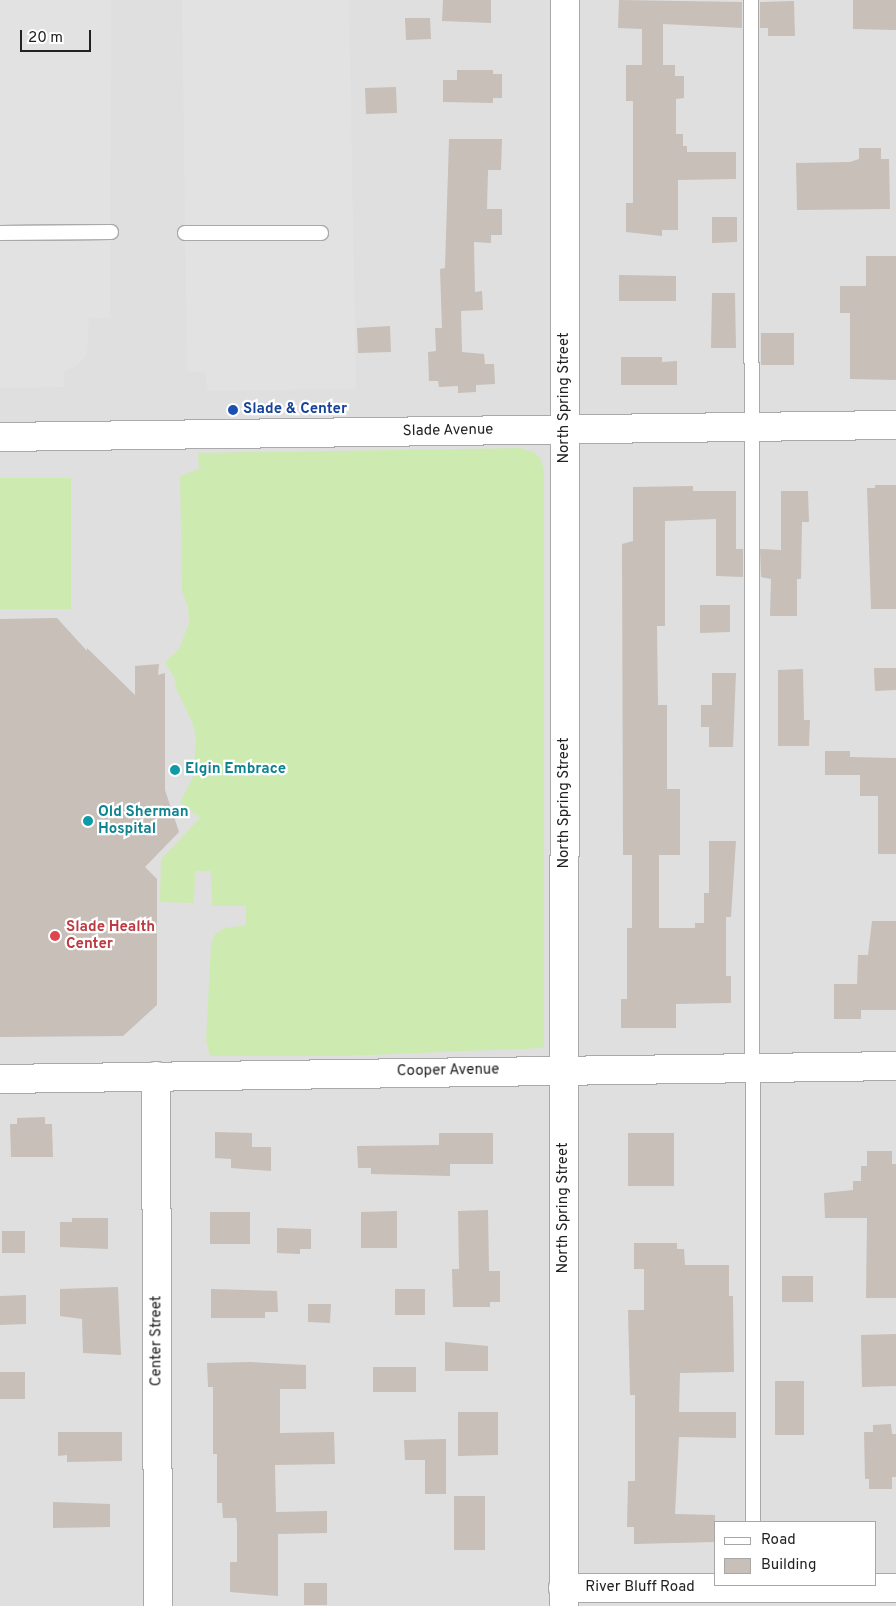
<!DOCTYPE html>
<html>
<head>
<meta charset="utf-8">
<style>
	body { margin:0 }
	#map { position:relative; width:896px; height:1606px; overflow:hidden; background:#f2efe9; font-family:Overpass,sans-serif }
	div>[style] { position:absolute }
	.residential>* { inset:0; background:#e0dfdf }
	.grass>* { inset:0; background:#cdebb0 }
	.parking>* { inset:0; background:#e2e2e2 }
	.building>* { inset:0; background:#c7bfb8 }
	.roads { filter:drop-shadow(1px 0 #a9a9a9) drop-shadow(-1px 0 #a9a9a9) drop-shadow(0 1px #a9a9a9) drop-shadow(0 -1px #a9a9a9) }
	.lane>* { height:14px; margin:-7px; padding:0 7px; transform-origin:7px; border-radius:7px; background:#fff }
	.street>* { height:28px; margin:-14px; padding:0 14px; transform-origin:14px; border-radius:14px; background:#fff }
	.dots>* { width:14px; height:14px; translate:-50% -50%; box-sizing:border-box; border:2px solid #fff; border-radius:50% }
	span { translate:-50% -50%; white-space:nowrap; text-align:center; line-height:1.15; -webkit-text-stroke:4.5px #fff; paint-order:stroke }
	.street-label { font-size:15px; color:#222 }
	.transit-label { font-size:15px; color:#164399; font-weight:700 }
	.left { translate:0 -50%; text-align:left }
	.culture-label { font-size:15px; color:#0d838f; font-weight:700 }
	.health-label { font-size:15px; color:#be3a42; font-weight:700 }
	.legend { position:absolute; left:714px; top:1521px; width:162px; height:65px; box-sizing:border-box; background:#fff; border:1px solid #a7a7a7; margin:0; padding:6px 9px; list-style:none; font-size:15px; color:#222 }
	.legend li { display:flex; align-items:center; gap:10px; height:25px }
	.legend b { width:25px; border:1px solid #a7a7a7 }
	.scale { position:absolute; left:20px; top:30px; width:71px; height:22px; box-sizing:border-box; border:2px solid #222; border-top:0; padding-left:6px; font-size:15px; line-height:18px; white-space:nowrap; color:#222; -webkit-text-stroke:4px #fff; paint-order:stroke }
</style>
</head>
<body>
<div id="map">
	<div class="residential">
		<i style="clip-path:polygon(evenodd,0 0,896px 0,896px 1606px,0 1606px,0 0,715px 1522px,875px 1522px,875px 1585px,715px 1585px,715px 1522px)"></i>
	</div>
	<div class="grass">
		<i style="clip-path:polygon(520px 448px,534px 452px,541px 459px,544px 471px,544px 1048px,344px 1056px,210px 1056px,206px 1040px,211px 945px,215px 934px,225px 928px,246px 925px,246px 906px,212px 906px,211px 871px,195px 871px,194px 903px,160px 902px,161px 859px,200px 818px,180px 802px,193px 777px,196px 739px,193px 724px,174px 684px,177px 683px,165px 662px,179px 649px,189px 623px,188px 607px,182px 591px,180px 476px,199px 469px,198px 453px)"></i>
		<i style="clip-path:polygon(0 478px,71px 478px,71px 609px,0 609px)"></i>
	</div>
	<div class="parking">
		<i style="clip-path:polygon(0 0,111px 0,110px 318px,89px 318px,87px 355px,75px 367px,64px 371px,64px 387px,0 388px)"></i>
		<i style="clip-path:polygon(182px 0,349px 0,356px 389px,208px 391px,205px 373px,187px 371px)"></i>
	</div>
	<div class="building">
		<i style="clip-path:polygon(443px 0,491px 0,491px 23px,442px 21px)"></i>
		<i style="clip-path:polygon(619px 0,742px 2px,742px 28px,663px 24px,663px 65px,675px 65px,675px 76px,684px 76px,684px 98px,676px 99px,676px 134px,683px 134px,683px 146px,687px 146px,687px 152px,736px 152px,736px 179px,678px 180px,678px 230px,662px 230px,662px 236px,626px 232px,626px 203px,633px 203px,633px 101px,626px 101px,626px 65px,642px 65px,642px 29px,618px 28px)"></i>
		<i style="clip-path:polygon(853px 0,896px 0,896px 30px,853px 29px)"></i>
		<i style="clip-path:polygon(794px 1px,795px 36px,768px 36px,768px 28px,760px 28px,760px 2px)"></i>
		<i style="clip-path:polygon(405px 18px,430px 18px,431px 39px,406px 40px)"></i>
		<i style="clip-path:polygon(457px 70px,493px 70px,493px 74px,502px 74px,502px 98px,493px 98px,493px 103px,443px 102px,443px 80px,457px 80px)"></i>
		<i style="clip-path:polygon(396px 87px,397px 113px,366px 114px,365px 88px)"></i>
		<i style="clip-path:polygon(449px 139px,502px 139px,501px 170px,488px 170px,487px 209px,502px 209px,502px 235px,491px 235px,491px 243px,474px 242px,475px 292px,482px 291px,483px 310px,461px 311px,462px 352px,484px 354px,485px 364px,494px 364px,495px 384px,476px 385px,476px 392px,458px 393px,458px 386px,439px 387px,438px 381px,429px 381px,428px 352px,436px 351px,435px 328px,442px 328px,440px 269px,445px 268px)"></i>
		<i style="clip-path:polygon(859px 148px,881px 148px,881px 159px,889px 159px,890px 209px,797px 210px,796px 163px,850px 162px,859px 159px)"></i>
		<i style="clip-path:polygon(712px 217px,737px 217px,737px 242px,712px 243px)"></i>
		<i style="clip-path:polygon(866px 256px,896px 256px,896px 380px,850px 379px,850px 313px,840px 313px,840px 286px,866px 286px)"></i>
		<i style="clip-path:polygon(619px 275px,676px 276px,676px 301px,619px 301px)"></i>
		<i style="clip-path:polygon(712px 293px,735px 293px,736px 348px,711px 348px)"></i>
		<i style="clip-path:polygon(390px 326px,391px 352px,358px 353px,357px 328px)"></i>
		<i style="clip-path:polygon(761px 333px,794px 333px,794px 365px,761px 365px)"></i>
		<i style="clip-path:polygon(621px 357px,662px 357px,662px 362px,677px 361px,677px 385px,621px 385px)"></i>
		<i style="clip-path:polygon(875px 485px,896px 485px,896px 609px,871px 609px,867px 488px,875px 488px)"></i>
		<i style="clip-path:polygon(693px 486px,693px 491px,736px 491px,736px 549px,743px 549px,743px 577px,716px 576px,716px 519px,665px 521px,665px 626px,657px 626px,658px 705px,667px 705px,667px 789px,680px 789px,680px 855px,659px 855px,659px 928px,695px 928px,695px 923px,704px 923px,704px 893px,709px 893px,709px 841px,736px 841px,731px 917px,726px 917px,726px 976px,731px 976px,731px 1003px,676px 1004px,676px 1028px,621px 1028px,621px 999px,627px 999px,627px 928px,632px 928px,632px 855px,623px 855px,622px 544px,633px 541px,633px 487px)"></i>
		<i style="clip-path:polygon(781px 491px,808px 491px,809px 522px,802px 522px,801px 579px,797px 579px,797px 616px,770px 616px,771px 579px,761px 577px,760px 549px,781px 550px)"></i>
		<i style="clip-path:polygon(700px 605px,730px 605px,730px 632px,700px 633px)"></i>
		<i style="clip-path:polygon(57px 618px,87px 651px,87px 648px,135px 695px,135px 666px,159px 664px,158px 675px,165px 673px,165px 790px,179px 832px,145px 867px,157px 879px,157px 1005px,123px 1036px,0 1037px,0 619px)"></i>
		<i style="clip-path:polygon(874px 668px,896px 668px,896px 690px,875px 691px)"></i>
		<i style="clip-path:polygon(803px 669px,804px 720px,810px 720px,809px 746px,778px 746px,778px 670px)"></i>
		<i style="clip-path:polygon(712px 673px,736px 673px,733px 747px,709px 747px,709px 727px,701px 727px,701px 705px,712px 705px)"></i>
		<i style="clip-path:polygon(825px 751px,850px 751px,850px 757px,896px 758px,896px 854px,878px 854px,878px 796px,860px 796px,860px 775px,825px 775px)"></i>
		<i style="clip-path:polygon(872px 921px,896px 921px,896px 1010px,861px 1010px,861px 1019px,834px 1019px,834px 984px,857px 984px,858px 955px,868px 955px)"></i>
		<i style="clip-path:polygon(45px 1117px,45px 1124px,52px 1124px,53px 1157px,11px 1157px,10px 1124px,17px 1124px,17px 1118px)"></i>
		<i style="clip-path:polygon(215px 1132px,252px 1133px,252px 1147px,271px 1147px,271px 1171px,231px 1168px,231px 1159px,215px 1158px)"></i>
		<i style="clip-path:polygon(439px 1133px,493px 1133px,493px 1164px,450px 1164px,450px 1176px,371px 1174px,371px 1168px,358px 1168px,357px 1146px,439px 1145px)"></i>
		<i style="clip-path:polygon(628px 1133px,674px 1133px,674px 1186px,628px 1186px)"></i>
		<i style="clip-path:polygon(867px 1151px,892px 1151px,892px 1164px,896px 1164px,896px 1298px,866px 1298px,867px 1218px,825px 1218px,824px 1193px,853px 1190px,853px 1181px,861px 1181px,861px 1166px,867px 1166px)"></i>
		<i style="clip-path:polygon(488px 1210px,489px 1271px,500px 1271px,500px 1302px,490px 1302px,490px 1307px,453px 1307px,452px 1269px,459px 1269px,458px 1211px)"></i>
		<i style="clip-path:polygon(397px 1211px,397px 1248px,361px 1248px,361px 1212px)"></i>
		<i style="clip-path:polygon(210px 1212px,250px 1212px,250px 1244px,210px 1244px)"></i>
		<i style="clip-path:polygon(72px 1218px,108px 1218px,108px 1249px,60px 1247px,60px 1222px,72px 1222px)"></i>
		<i style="clip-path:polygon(277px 1228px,311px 1229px,311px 1249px,300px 1249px,300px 1254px,277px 1253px)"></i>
		<i style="clip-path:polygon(2px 1231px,25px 1231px,25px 1253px,2px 1253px)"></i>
		<i style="clip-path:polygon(634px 1243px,677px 1243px,677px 1249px,684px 1249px,685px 1265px,729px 1265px,729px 1296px,733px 1296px,734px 1372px,680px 1373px,679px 1412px,736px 1412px,736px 1438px,679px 1437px,675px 1514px,715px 1515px,715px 1542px,634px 1544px,634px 1527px,627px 1527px,628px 1481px,635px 1481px,635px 1395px,630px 1395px,628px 1310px,644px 1310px,644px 1269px,634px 1269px)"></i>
		<i style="clip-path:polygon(782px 1276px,813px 1276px,813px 1302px,782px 1302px)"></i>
		<i style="clip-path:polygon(118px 1287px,121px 1355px,83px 1353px,82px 1319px,60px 1316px,60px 1289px)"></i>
		<i style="clip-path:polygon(211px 1289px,277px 1291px,278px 1312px,265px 1312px,265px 1318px,211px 1318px)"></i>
		<i style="clip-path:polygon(395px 1289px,425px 1289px,425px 1315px,395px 1315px)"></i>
		<i style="clip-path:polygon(26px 1295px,26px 1324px,0 1325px,0 1296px)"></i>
		<i style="clip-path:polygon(308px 1304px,331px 1304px,330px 1323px,308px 1322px)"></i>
		<i style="clip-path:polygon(896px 1334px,896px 1386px,862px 1387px,861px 1335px)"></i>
		<i style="clip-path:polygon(445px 1342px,488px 1346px,488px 1371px,445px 1371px)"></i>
		<i style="clip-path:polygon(250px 1362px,306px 1365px,306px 1389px,280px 1389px,280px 1433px,334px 1432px,335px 1464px,275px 1465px,276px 1512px,327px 1511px,327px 1533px,278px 1534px,278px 1596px,230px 1592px,230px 1562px,237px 1562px,237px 1523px,236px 1518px,223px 1518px,222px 1503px,217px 1503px,217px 1454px,213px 1454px,213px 1387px,208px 1387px,207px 1363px)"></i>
		<i style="clip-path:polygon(373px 1367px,416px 1367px,416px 1392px,373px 1392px)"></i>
		<i style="clip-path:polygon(0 1372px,25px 1372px,25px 1399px,0 1399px)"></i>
		<i style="clip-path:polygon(775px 1381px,804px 1381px,804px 1435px,775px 1435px)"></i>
		<i style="clip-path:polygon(458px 1412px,498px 1412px,498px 1455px,458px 1456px)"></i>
		<i style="clip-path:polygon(891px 1424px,892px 1434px,896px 1434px,896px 1477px,892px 1477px,892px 1489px,869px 1489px,869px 1479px,865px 1479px,864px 1432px,873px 1432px,873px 1425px)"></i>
		<i style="clip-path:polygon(58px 1432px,122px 1432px,122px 1461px,67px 1462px,67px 1455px,58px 1456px)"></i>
		<i style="clip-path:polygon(446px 1439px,446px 1494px,425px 1494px,425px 1460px,405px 1460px,404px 1440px)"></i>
		<i style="clip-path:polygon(454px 1496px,485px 1496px,485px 1550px,454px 1550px)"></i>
		<i style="clip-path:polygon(53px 1502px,110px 1504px,110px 1527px,53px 1528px)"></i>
		<i style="clip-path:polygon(304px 1583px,327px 1583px,327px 1605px,304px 1605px)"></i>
	</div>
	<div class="roads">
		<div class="lane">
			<i style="left:751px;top:0;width:1522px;rotate:89.92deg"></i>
			<i style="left:0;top:233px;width:111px;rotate:-0.5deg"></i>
			<i style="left:185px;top:233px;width:136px"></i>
		</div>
		<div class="street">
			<i style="left:0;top:437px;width:896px;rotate:-0.77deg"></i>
			<i style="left:156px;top:1076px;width:530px;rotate:89.78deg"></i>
			<i style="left:0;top:1079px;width:896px;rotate:-0.83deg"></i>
			<i style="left:563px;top:1588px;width:333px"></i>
			<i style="left:564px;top:1606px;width:1606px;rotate:-89.96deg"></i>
		</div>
	</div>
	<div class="dots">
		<i style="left:233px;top:410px;background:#1a4fb4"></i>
		<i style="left:175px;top:770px;background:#0f9aa8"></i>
		<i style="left:88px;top:821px;background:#0f9aa8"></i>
		<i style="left:55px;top:936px;background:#e0444e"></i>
	</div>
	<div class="street-label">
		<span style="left:565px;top:398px;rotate:-90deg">North Spring Street</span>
		<span style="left:448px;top:431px;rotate:-1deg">Slade Avenue</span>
		<span style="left:565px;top:803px;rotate:-90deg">North Spring Street</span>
		<span style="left:448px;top:1071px;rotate:-1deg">Cooper Avenue</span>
		<span style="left:564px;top:1208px;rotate:-90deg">North Spring Street</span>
		<span style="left:157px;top:1341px;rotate:-90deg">Center Street</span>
		<span style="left:640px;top:1588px">River Bluff Road</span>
	</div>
	<div class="transit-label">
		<span class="left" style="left:243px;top:410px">Slade &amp; Center</span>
	</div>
	<div class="culture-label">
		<span class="left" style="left:185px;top:770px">Elgin Embrace</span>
		<span class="left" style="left:98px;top:821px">Old Sherman<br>Hospital</span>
	</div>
	<div class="health-label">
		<span class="left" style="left:66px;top:936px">Slade Health<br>Center</span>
	</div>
	<ul class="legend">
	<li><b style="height:6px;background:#fff"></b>Road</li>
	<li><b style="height:14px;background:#c7bfb8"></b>Building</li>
	</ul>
	<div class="scale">20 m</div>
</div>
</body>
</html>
